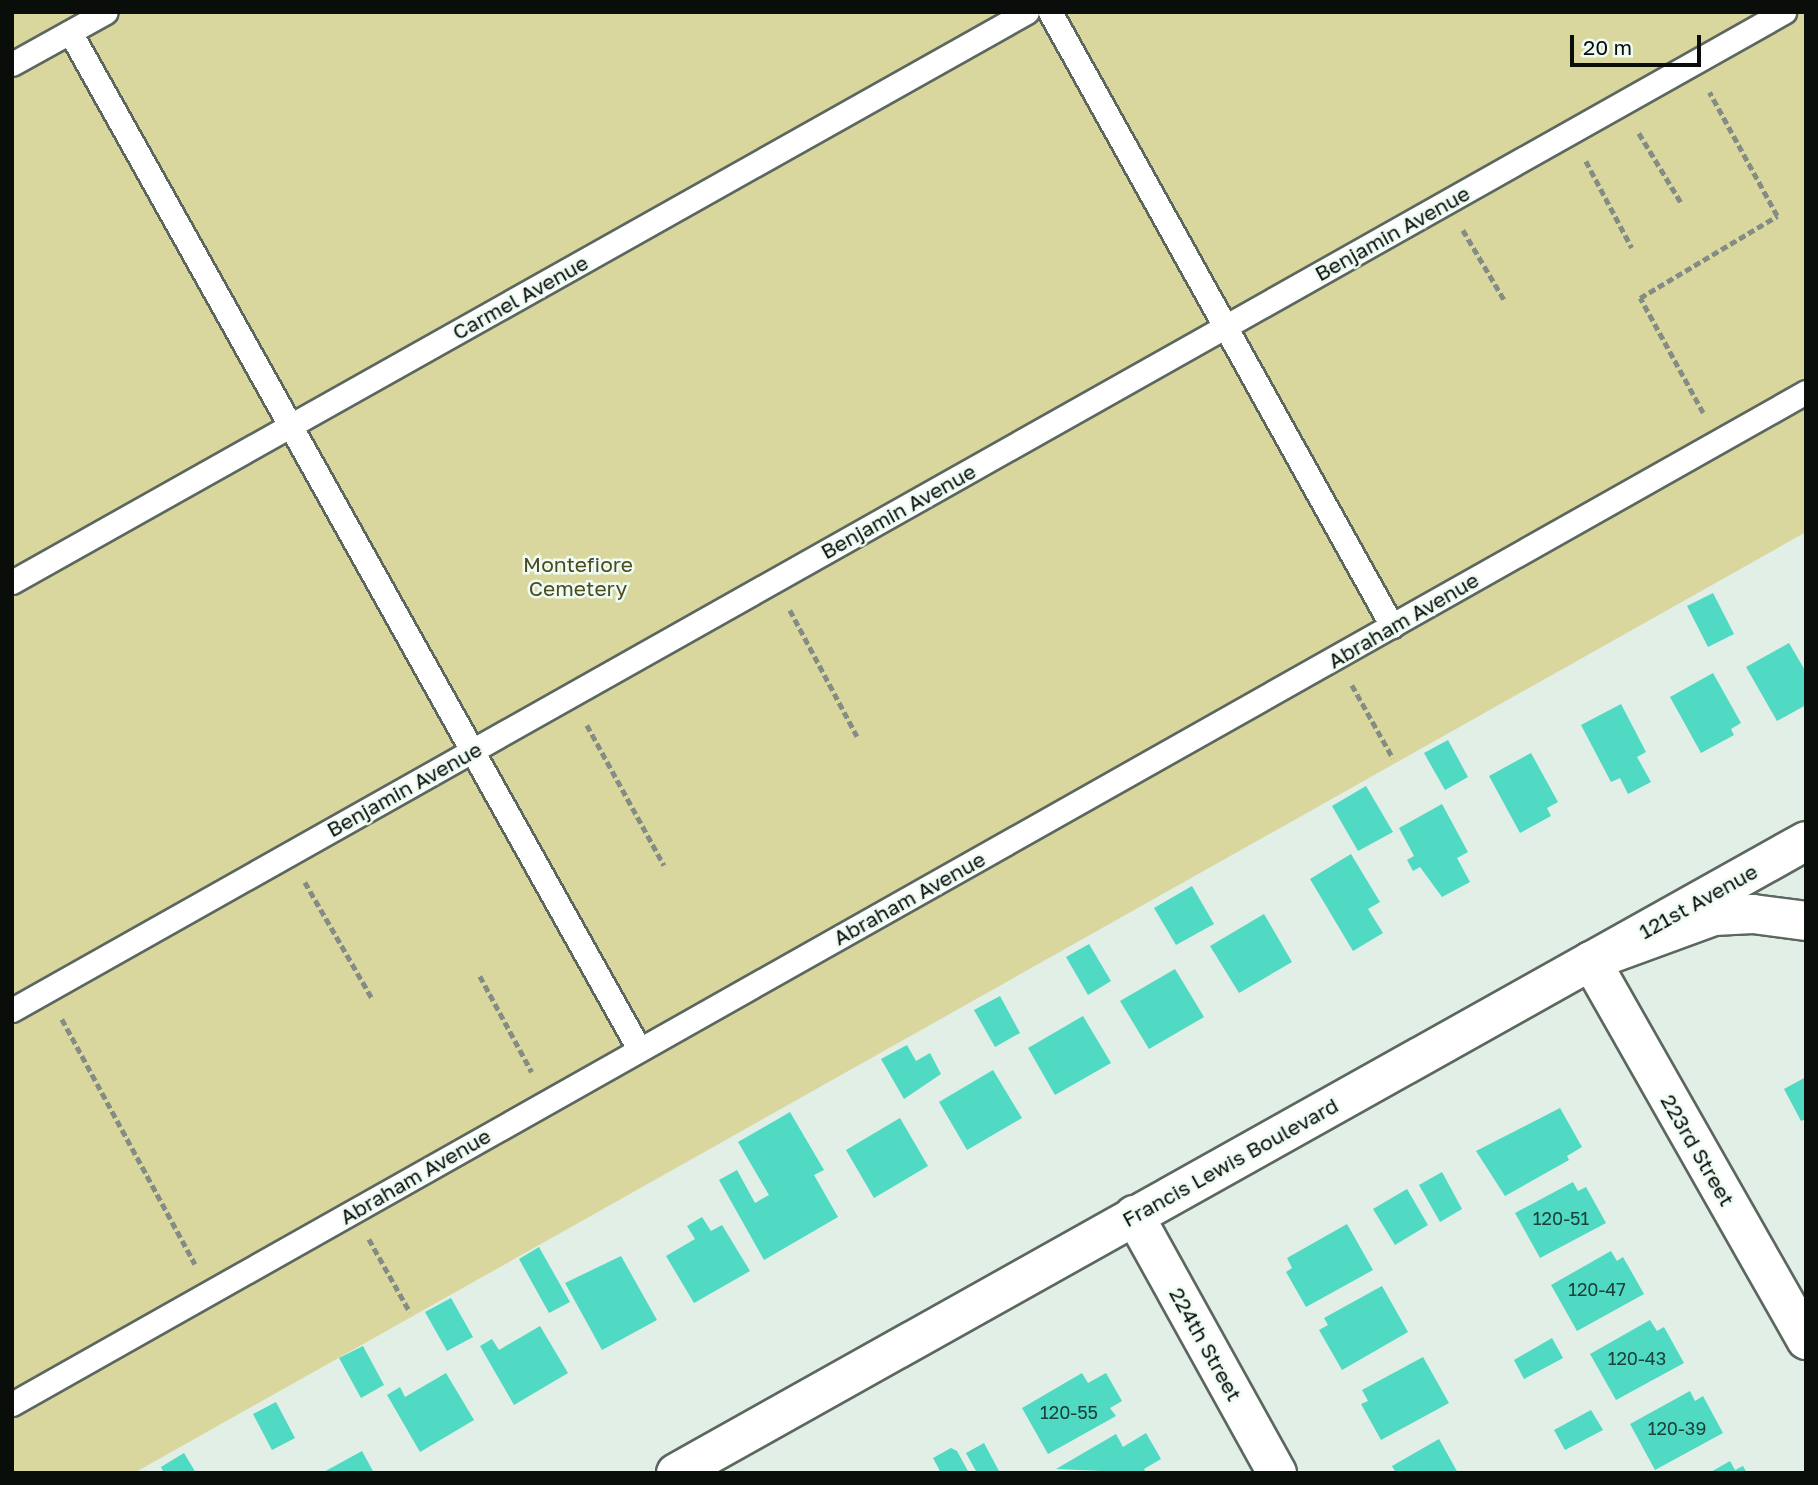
<!DOCTYPE html>
<html>
<head>
<meta charset="utf-8">
<style>
	body { margin:0 }
	#map { position:relative; width:1818px; height:1485px; overflow:hidden; background:#e1efe6; font-family:"Golos Text",sans-serif }
	div>[style] { position:absolute }
	.green>* { inset:0; background:#d9d79d }
	.building>* { inset:0; background:#50d9c3 }
	.path>* { height:4.5px; margin-top:-2.25px; transform-origin:0; background:repeating-linear-gradient(90deg,#838d86 0 7px,transparent 0 10.5px) }
	.roads { filter:drop-shadow(2px 0 #5b675f) drop-shadow(-2px 0 #5b675f) drop-shadow(0 2px #5b675f) drop-shadow(0 -2px #5b675f) }
	.lane>* { height:23px; margin:-11.5px; padding:0 11.5px; transform-origin:11.5px; border-radius:11.5px; background:#fff }
	.street>* { height:38px; margin:-19px; padding:0 19px; transform-origin:19px; border-radius:19px; background:#fff }
	.secondary>* { height:38px; margin:-19px; padding:0 19px; transform-origin:19px; border-radius:19px; background:#fff }
	span { translate:-50% -50%; white-space:nowrap; text-align:center; line-height:1.15; -webkit-text-stroke:5px #effcf3; paint-order:stroke }
	.number-label { font-size:18px; color:#1c4139 }
	.number-label span { -webkit-text-stroke-width:0 }
	.street-label { font-size:21px; color:#0a0e0b }
	.park-label { font-size:21px; color:#4c4a20 }
	.frame { position:absolute; inset:0; border:14px solid #0a0e0b; pointer-events:none }
	.scale { position:absolute; left:1570px; top:35px; width:131px; height:32px; box-sizing:border-box; border:4px solid #0a0e0b; border-top:0; padding-left:9px; font-size:21px; line-height:24px; white-space:nowrap; color:#0a0e0b; -webkit-text-stroke:5px #effcf3; paint-order:stroke }
</style>
</head>
<body>
<div id="map">
	<div class="green">
		<i style="clip-path:polygon(12px 12px,1806px 12px,1806px 532px,134px 1473px,12px 1473px)"></i>
	</div>
	<div class="building">
		<i style="clip-path:polygon(1713px 593px,1734px 634px,1708px 647px,1687px 606px)"></i>
		<i style="clip-path:polygon(1789px 643px,1806px 672px,1806px 705px,1777px 721px,1746px 667px)"></i>
		<i style="clip-path:polygon(1713px 673px,1741px 723px,1731px 729px,1734px 735px,1701px 753px,1670px 697px)"></i>
		<i style="clip-path:polygon(1621px 704px,1646px 752px,1637px 757px,1651px 782px,1628px 794px,1620px 778px,1611px 782px,1581px 725px)"></i>
		<i style="clip-path:polygon(1448px 740px,1468px 777px,1445px 790px,1424px 753px)"></i>
		<i style="clip-path:polygon(1531px 753px,1558px 802px,1547px 808px,1551px 816px,1520px 833px,1489px 776px)"></i>
		<i style="clip-path:polygon(1366px 786px,1393px 832px,1358px 851px,1332px 806px)"></i>
		<i style="clip-path:polygon(1442px 804px,1468px 852px,1457px 858px,1470px 882px,1442px 897px,1420px 867px,1413px 871px,1407px 860px,1414px 856px,1399px 828px)"></i>
		<i style="clip-path:polygon(1351px 854px,1380px 902px,1368px 909px,1383px 933px,1353px 951px,1310px 879px)"></i>
		<i style="clip-path:polygon(1192px 886px,1214px 924px,1176px 945px,1154px 908px)"></i>
		<i style="clip-path:polygon(1264px 914px,1292px 962px,1239px 993px,1210px 946px)"></i>
		<i style="clip-path:polygon(1089px 944px,1111px 981px,1088px 995px,1066px 957px)"></i>
		<i style="clip-path:polygon(1175px 969px,1204px 1017px,1149px 1049px,1120px 1001px)"></i>
		<i style="clip-path:polygon(1000px 996px,1020px 1033px,995px 1047px,974px 1010px)"></i>
		<i style="clip-path:polygon(1083px 1016px,1111px 1063px,1055px 1095px,1028px 1048px)"></i>
		<i style="clip-path:polygon(907px 1045px,916px 1061px,930px 1053px,941px 1074px,904px 1099px,881px 1059px)"></i>
		<i style="clip-path:polygon(993px 1070px,1022px 1118px,967px 1150px,939px 1102px)"></i>
		<i style="clip-path:polygon(1806px 1077px,1806px 1119px,1801px 1121px,1784px 1089px)"></i>
		<i style="clip-path:polygon(1560px 1108px,1582px 1147px,1567px 1156px,1569px 1160px,1505px 1196px,1476px 1151px)"></i>
		<i style="clip-path:polygon(790px 1112px,824px 1170px,814px 1175px,838px 1217px,764px 1260px,719px 1180px,737px 1170px,755px 1203px,769px 1195px,738px 1142px)"></i>
		<i style="clip-path:polygon(900px 1118px,928px 1166px,874px 1198px,846px 1150px)"></i>
		<i style="clip-path:polygon(1442px 1172px,1462px 1209px,1440px 1222px,1419px 1185px)"></i>
		<i style="clip-path:polygon(1573px 1182px,1578px 1191px,1586px 1187px,1606px 1223px,1540px 1258px,1515px 1213px)"></i>
		<i style="clip-path:polygon(1407px 1189px,1428px 1225px,1395px 1245px,1373px 1209px)"></i>
		<i style="clip-path:polygon(702px 1217px,711px 1231px,722px 1225px,750px 1271px,694px 1303px,666px 1256px,695px 1239px,687px 1226px)"></i>
		<i style="clip-path:polygon(1347px 1224px,1373px 1270px,1306px 1307px,1286px 1272px,1292px 1268px,1287px 1258px)"></i>
		<i style="clip-path:polygon(539px 1247px,570px 1302px,549px 1313px,519px 1259px)"></i>
		<i style="clip-path:polygon(1611px 1251px,1617px 1261px,1623px 1257px,1644px 1294px,1577px 1331px,1551px 1285px)"></i>
		<i style="clip-path:polygon(621px 1256px,657px 1320px,602px 1350px,565px 1283px)"></i>
		<i style="clip-path:polygon(1382px 1286px,1408px 1332px,1342px 1370px,1319px 1330px,1328px 1325px,1324px 1318px)"></i>
		<i style="clip-path:polygon(451px 1298px,473px 1337px,447px 1351px,425px 1312px)"></i>
		<i style="clip-path:polygon(1650px 1320px,1657px 1331px,1664px 1327px,1684px 1363px,1616px 1400px,1590px 1354px)"></i>
		<i style="clip-path:polygon(540px 1326px,568px 1373px,514px 1405px,480px 1346px,492px 1339px,499px 1350px)"></i>
		<i style="clip-path:polygon(1552px 1338px,1563px 1358px,1524px 1379px,1514px 1360px)"></i>
		<i style="clip-path:polygon(363px 1346px,384px 1385px,361px 1398px,339px 1358px)"></i>
		<i style="clip-path:polygon(1423px 1357px,1449px 1403px,1381px 1440px,1361px 1404px,1368px 1401px,1362px 1390px)"></i>
		<i style="clip-path:polygon(446px 1373px,474px 1420px,420px 1452px,387px 1395px,400px 1387px,405px 1397px)"></i>
		<i style="clip-path:polygon(1082px 1373px,1088px 1383px,1106px 1373px,1122px 1401px,1110px 1408px,1116px 1416px,1048px 1454px,1022px 1408px)"></i>
		<i style="clip-path:polygon(1690px 1391px,1695px 1401px,1703px 1396px,1723px 1433px,1655px 1470px,1630px 1424px)"></i>
		<i style="clip-path:polygon(276px 1402px,295px 1438px,272px 1450px,253px 1414px)"></i>
		<i style="clip-path:polygon(1591px 1410px,1603px 1430px,1565px 1450px,1554px 1430px)"></i>
		<i style="clip-path:polygon(1146px 1433px,1161px 1459px,1144px 1469px,1146px 1473px,1056px 1469px,1116px 1434px,1123px 1447px)"></i>
		<i style="clip-path:polygon(1439px 1439px,1458px 1473px,1396px 1473px,1392px 1466px)"></i>
		<i style="clip-path:polygon(984px 1443px,1000px 1473px,977px 1473px,966px 1453px)"></i>
		<i style="clip-path:polygon(951px 1448px,957px 1451px,969px 1473px,941px 1473px,933px 1458px)"></i>
		<i style="clip-path:polygon(362px 1451px,374px 1473px,322px 1473px)"></i>
		<i style="clip-path:polygon(184px 1453px,196px 1473px,164px 1473px,161px 1467px)"></i>
		<i style="clip-path:polygon(1730px 1461px,1735px 1470px,1743px 1466px,1747px 1473px,1709px 1473px)"></i>
	</div>
	<div class="path">
		<i style="left:1639px;top:133px;width:83px;rotate:58.8deg"></i>
		<i style="left:1586px;top:161px;width:98px;rotate:62.1deg"></i>
		<i style="left:1463px;top:230px;width:82px;rotate:59.4deg"></i>
		<i style="left:1703px;top:413px;width:131px;rotate:-118.7deg"></i>
		<i style="left:1640px;top:298px;width:160px;rotate:-30.9deg"></i>
		<i style="left:1777px;top:216px;width:141px;rotate:-118.7deg"></i>
		<i style="left:790px;top:610px;width:143px;rotate:62deg"></i>
		<i style="left:1352px;top:685px;width:84px;rotate:60.7deg"></i>
		<i style="left:587px;top:725px;width:160px;rotate:61.2deg"></i>
		<i style="left:305px;top:882px;width:136px;rotate:60deg"></i>
		<i style="left:480px;top:976px;width:109px;rotate:61.6deg"></i>
		<i style="left:62px;top:1019px;width:279px;rotate:61.5deg"></i>
		<i style="left:369px;top:1239px;width:84px;rotate:60.7deg"></i>
	</div>
	<div class="roads">
		<div class="lane">
			<i style="left:1050px;top:12px;width:703px;rotate:60.88deg"></i>
			<i style="left:70px;top:32px;width:1165px;rotate:60.77deg"></i>
			<i style="left:12px;top:64px;width:107px;rotate:-29deg"></i>
			<i style="left:12px;top:582px;width:1164px;rotate:-29.32deg"></i>
			<i style="left:12px;top:1010px;width:2034px;rotate:-29.39deg"></i>
			<i style="left:12px;top:1404px;width:2060px;rotate:-29.43deg"></i>
		</div>
		<div class="street">
			<i style="left:1806px;top:841px;width:246px;rotate:150.8deg"></i>
			<i style="left:1591px;top:961px;width:436px;rotate:60.4deg"></i>
			<i style="left:1134px;top:1215px;width:295px;rotate:61deg"></i>
		</div>
		<div class="secondary">
			<i style="left:676px;top:1473px;width:1049px;rotate:-29.23deg"></i>
			<i style="left:1591px;top:961px;width:131px;rotate:-20.1deg"></i>
			<i style="left:1714px;top:916px;width:39px;rotate:-3deg"></i>
			<i style="left:1753px;top:914px;width:53px;rotate:7.5deg"></i>
		</div>
	</div>
	<div class="number-label">
		<span style="left:1561px;top:1218px">120-51</span>
		<span style="left:1597px;top:1289px">120-47</span>
		<span style="left:1637px;top:1358px">120-43</span>
		<span style="left:1069px;top:1412px">120-55</span>
		<span style="left:1677px;top:1428px">120-39</span>
	</div>
	<div class="street-label">
		<span style="left:1392px;top:233px;rotate:-29deg">Benjamin Avenue</span>
		<span style="left:520px;top:297px;rotate:-29deg">Carmel Avenue</span>
		<span style="left:898px;top:511px;rotate:-29deg">Benjamin Avenue</span>
		<span style="left:1403px;top:620px;rotate:-30deg">Abraham Avenue</span>
		<span style="left:404px;top:789px;rotate:-29deg">Benjamin Avenue</span>
		<span style="left:909px;top:898px;rotate:-29deg">Abraham Avenue</span>
		<span style="left:1698px;top:901px;rotate:-29deg">121st Avenue</span>
		<span style="left:1698px;top:1150px;rotate:60deg">223rd Street</span>
		<span style="left:1230px;top:1162px;rotate:-29deg">Francis Lewis Boulevard</span>
		<span style="left:415px;top:1176px;rotate:-30deg">Abraham Avenue</span>
		<span style="left:1206px;top:1344px;rotate:61deg">224th Street</span>
	</div>
	<div class="park-label">
		<span style="left:578px;top:576px">Montefiore<br>Cemetery</span>
	</div>
	<div class="frame"></div>
	<div class="scale">20 m</div>
</div>
</body>
</html>
